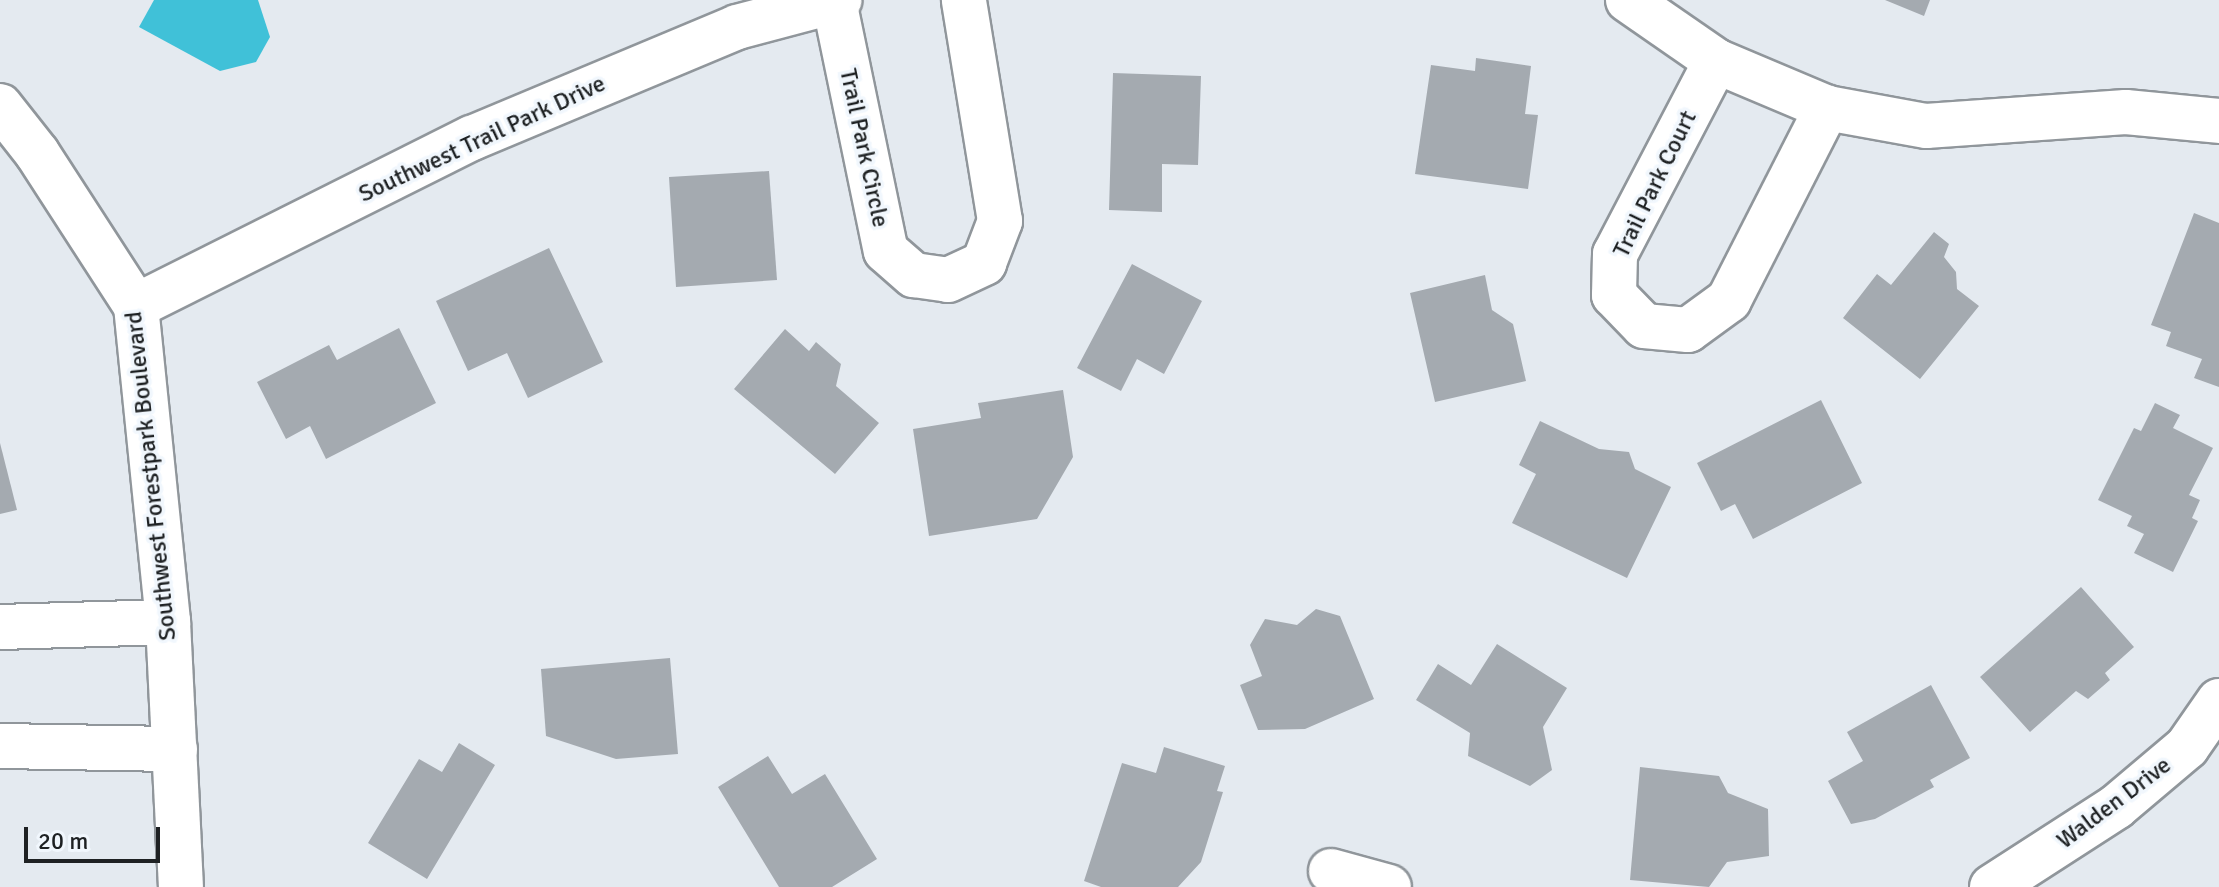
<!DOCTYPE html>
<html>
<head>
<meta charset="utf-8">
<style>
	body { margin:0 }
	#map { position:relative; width:2219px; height:887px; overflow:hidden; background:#e4eaf0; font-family:Signika,sans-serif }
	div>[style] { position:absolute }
	.water>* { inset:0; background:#40c1d8 }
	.building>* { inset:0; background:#a4aab0 }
	.roads { filter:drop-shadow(2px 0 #90969b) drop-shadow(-2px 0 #90969b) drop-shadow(0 2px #90969b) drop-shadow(0 -2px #90969b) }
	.minor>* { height:44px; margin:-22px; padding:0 22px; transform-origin:22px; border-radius:22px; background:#fff }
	span { translate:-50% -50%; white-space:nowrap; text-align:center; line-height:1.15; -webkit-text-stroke:7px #f1f7fd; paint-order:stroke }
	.street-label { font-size:24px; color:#1e2123 }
	.scale { position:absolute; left:24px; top:827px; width:136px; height:36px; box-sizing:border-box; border:4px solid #1e2123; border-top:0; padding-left:10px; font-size:24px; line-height:28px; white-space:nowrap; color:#1e2123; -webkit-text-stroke:6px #f1f7fd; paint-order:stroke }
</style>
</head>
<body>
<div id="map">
	<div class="water">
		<i style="clip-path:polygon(154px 0,258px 0,270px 37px,256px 62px,220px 71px,139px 27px)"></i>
	</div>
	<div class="building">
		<i style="clip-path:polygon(1885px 0,1930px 0,1924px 16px)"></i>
		<i style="clip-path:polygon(1476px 58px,1531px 66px,1525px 114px,1538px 115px,1528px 189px,1415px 174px,1431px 65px,1475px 71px)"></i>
		<i style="clip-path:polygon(1113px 73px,1201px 76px,1198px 165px,1162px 164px,1162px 212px,1109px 210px)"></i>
		<i style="clip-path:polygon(769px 171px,777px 280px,676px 287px,669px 177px)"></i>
		<i style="clip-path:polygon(2194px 213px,2219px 223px,2219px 387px,2194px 378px,2202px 359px,2166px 346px,2171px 332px,2151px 325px)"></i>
		<i style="clip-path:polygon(1934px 232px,1949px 244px,1944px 257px,1956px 272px,1957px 289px,1979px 306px,1920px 379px,1843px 318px,1877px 274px,1891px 285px)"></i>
		<i style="clip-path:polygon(549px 248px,603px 362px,528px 398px,507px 353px,468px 371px,436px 301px)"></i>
		<i style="clip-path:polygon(1132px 264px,1202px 301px,1164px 374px,1137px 359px,1121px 391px,1077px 368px)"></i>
		<i style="clip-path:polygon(1485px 275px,1492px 310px,1513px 324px,1526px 381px,1435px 402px,1410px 293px)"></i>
		<i style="clip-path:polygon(399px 328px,436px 403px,326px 459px,310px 426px,286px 439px,257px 382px,329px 345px,337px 360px)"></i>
		<i style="clip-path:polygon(785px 329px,809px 351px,816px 342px,841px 364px,836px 386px,879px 423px,835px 474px,734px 389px)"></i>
		<i style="clip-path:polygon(1063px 390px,1073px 457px,1037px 519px,929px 536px,913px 429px,981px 418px,978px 403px)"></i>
		<i style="clip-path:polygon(1821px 400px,1862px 483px,1753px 539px,1735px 504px,1721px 511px,1697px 463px)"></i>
		<i style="clip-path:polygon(2155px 403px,2180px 415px,2173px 428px,2213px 448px,2189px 495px,2200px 500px,2192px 518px,2198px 521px,2173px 572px,2134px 553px,2144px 534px,2127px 526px,2132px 516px,2098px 500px,2134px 428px,2141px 431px)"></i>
		<i style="clip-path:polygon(1540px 421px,1599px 449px,1629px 452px,1635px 469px,1671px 487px,1627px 578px,1512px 523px,1536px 474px,1519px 465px)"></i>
		<i style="clip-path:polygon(0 443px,17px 510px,0 514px)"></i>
		<i style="clip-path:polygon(2081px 587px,2134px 647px,2105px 673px,2110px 680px,2088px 699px,2076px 691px,2030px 732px,1980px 677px)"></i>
		<i style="clip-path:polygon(1316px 609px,1340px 616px,1374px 699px,1305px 729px,1258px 730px,1240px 685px,1262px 676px,1250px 645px,1265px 619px,1297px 625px)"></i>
		<i style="clip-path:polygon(1497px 644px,1567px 688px,1543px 727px,1552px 770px,1530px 786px,1468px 756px,1470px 733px,1416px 700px,1438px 664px,1471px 685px)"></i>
		<i style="clip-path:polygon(670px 658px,678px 754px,616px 759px,546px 736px,541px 669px)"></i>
		<i style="clip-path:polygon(1931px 685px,1970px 758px,1930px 780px,1934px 787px,1875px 819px,1851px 824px,1828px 781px,1863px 761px,1847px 732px)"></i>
		<i style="clip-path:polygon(459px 743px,495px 765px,427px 879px,368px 843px,419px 759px,442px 772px)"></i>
		<i style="clip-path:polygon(1164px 747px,1225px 766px,1217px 791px,1223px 792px,1201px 862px,1178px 887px,1101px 887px,1084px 881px,1122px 763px,1156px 773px)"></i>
		<i style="clip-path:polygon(768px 756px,792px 794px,825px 774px,877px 859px,832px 887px,779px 887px,718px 787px)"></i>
		<i style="clip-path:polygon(1640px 767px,1719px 776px,1728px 793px,1768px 809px,1769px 856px,1727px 862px,1709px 887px,1630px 880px)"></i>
	</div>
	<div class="roads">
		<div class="minor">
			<i style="left:1628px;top:0;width:107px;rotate:34.7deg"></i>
			<i style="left:1716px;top:61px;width:121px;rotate:22.9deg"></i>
			<i style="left:1827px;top:108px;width:101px;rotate:10.3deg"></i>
			<i style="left:1926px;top:126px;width:200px;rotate:-4deg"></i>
			<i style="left:2126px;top:112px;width:93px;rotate:5.5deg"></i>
			<i style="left:834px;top:1px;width:255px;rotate:78.3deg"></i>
			<i style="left:886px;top:251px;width:37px;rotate:41deg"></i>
			<i style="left:914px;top:275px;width:34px;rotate:8deg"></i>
			<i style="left:948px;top:280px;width:40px;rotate:-25deg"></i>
			<i style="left:984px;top:263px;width:45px;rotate:-69.1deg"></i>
			<i style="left:1000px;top:221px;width:224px;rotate:-99.3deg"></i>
			<i style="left:1716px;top:61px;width:218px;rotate:117.6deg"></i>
			<i style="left:1615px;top:254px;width:41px;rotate:91.4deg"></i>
			<i style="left:1614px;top:295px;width:43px;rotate:45.9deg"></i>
			<i style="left:1644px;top:326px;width:44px;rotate:5.2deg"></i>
			<i style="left:1688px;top:330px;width:51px;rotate:-36.2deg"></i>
			<i style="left:1729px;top:300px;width:216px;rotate:-63deg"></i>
			<i style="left:0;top:106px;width:60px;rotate:51.8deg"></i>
			<i style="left:37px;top:153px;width:182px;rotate:57.1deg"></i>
			<i style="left:136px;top:306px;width:318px;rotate:84.2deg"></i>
			<i style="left:168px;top:622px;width:265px;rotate:87.2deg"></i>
			<i style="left:136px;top:306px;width:376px;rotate:-26.6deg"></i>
			<i style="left:472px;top:138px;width:287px;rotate:-22.7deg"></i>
			<i style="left:737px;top:27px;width:106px;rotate:-14.8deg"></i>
			<i style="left:0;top:627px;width:168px;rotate:-1.7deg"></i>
			<i style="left:0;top:746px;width:175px;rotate:1deg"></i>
			<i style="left:1331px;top:871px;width:60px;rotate:15.4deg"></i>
			<i style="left:1992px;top:887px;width:148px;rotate:-32.8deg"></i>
			<i style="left:2116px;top:807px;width:93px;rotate:-40.2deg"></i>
			<i style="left:2187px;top:747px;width:56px;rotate:-55.2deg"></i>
		</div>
	</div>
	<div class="street-label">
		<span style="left:482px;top:139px;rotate:-25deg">Southwest Trail Park Drive</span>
		<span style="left:864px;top:148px;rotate:78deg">Trail Park Circle</span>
		<span style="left:1655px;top:184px;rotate:-64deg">Trail Park Court</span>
		<span style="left:151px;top:476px;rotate:-96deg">Southwest Forestpark Boulevard</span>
		<span style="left:2114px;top:803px;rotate:-37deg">Walden Drive</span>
	</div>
	<div class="scale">20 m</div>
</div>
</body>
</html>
